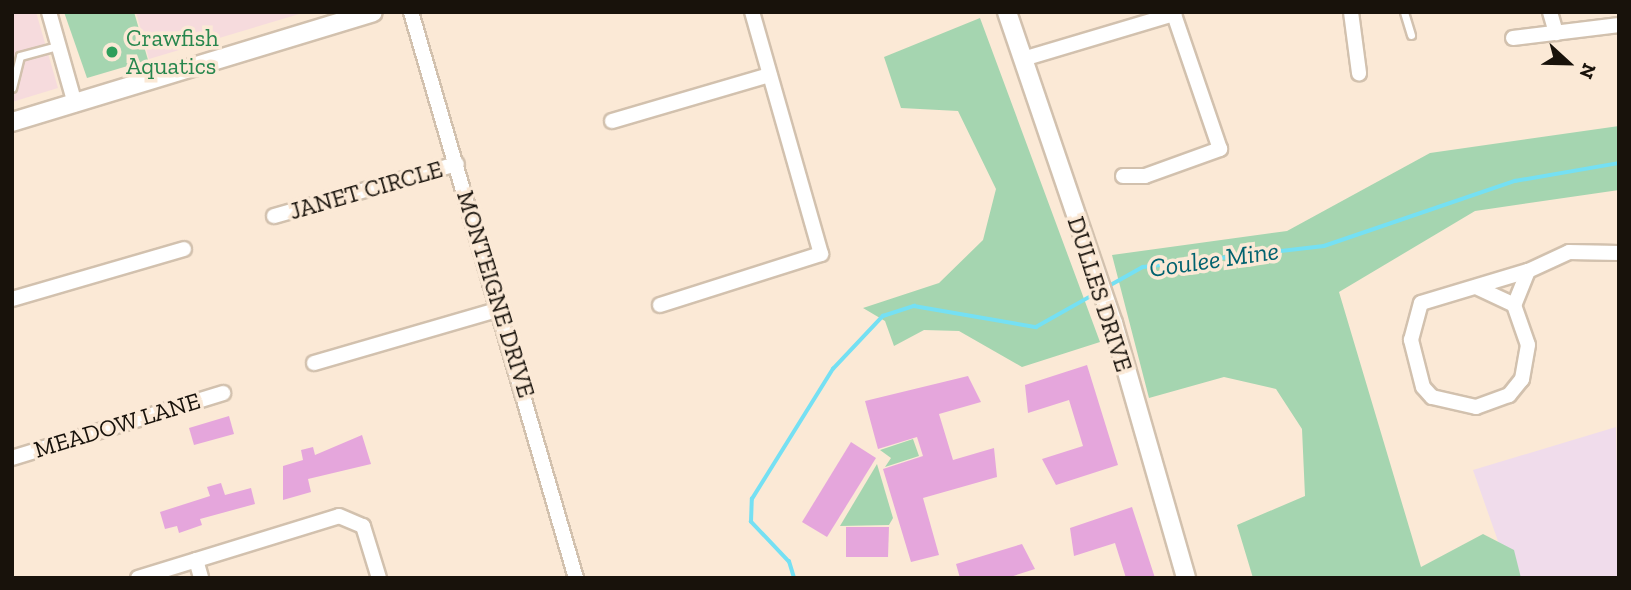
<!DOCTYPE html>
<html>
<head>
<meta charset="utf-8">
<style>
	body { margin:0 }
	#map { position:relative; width:1631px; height:590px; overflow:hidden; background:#fbe9d6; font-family:"Zilla Slab",serif }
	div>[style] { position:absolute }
	.industrial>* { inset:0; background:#f0dceb }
	.education>* { inset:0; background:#f6dbdd }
	.green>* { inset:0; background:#a5d5b0 }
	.stream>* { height:3.5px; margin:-1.75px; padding:0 1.75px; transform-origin:1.75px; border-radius:1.75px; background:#75e0f3 }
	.building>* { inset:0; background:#e5a6dc }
	.roads { filter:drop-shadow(2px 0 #d2c1ae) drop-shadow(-2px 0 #d2c1ae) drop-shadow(0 2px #d2c1ae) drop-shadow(0 -2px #d2c1ae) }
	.service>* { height:7px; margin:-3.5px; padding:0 3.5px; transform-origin:3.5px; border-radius:3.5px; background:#fff }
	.minor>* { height:14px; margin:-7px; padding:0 7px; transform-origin:7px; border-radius:7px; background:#fff }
	.tertiary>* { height:18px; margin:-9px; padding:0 9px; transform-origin:9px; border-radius:9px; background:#fff }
	.dots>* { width:19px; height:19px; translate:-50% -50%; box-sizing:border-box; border:4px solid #fbe9d6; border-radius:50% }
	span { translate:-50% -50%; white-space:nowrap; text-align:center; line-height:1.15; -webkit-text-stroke:7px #fbe9d6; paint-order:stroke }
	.leisure-label { font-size:24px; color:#27864d }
	.left { translate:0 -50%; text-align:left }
	.street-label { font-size:24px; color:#18120b }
	.water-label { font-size:26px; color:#00626f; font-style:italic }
	.frame { position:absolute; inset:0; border:14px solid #18120b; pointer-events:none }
	.north { position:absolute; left:1533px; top:28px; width:70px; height:70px; -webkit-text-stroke:5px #fbe9d6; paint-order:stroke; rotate:112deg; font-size:19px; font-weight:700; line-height:28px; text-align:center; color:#18120b }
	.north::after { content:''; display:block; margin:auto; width:24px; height:32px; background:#18120b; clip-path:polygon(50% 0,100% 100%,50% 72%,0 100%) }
</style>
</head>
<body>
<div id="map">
	<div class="industrial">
		<i style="clip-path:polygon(1616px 427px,1619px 578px,1511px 578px,1473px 470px)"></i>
	</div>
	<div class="education">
		<i style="clip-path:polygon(12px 12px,36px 12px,58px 88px,12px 102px)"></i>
		<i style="clip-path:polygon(136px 12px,306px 12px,149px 59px)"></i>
	</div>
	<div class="green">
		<i style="clip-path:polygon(64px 12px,134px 12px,148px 60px,87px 78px)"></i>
		<i style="clip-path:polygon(980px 18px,1100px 342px,1022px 367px,959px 331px,924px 330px,894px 346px,885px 321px,863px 308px,939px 283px,983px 240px,996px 189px,958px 111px,901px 108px,884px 57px)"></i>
		<i style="clip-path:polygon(1619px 126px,1619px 190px,1475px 211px,1339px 292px,1421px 567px,1483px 534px,1514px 550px,1521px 578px,1253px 578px,1237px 525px,1305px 496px,1302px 429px,1276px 389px,1224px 377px,1149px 398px,1112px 255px,1287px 231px,1430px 153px)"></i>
		<i style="clip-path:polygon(913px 439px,919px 456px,885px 467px,891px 458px,880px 450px)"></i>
		<i style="clip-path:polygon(877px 464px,893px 518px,889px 525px,840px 526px)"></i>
	</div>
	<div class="stream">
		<i style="left:1107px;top:287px;width:41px;rotate:-29.1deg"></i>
		<i style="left:1143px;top:267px;width:182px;rotate:-6.6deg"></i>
		<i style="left:1324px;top:246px;width:202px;rotate:-18.8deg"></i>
		<i style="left:1515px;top:181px;width:106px;rotate:-9.8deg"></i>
		<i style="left:794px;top:578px;width:17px;rotate:-107deg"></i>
		<i style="left:789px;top:562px;width:55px;rotate:-133.5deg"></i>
		<i style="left:751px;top:522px;width:23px;rotate:-88deg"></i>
		<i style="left:752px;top:499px;width:153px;rotate:-58.1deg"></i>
		<i style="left:833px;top:369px;width:73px;rotate:-46.7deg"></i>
		<i style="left:883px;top:316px;width:33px;rotate:-18deg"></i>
		<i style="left:914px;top:306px;width:124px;rotate:9.8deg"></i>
		<i style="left:1036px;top:327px;width:71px;rotate:-29.4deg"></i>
	</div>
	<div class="building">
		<i style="clip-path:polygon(1087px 365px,1118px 465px,1056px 485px,1042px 459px,1083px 446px,1069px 400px,1028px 413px,1025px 385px)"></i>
		<i style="clip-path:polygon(968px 376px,981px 402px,939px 414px,953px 460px,994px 448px,997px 477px,923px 498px,939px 555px,911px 562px,883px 469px,923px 456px,917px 437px,878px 449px,865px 401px)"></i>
		<i style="clip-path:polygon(229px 416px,234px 434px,194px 445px,189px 428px)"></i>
		<i style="clip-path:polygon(362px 435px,371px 464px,308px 479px,311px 492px,283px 500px,283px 466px,303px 460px,301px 450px,313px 447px,315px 455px)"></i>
		<i style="clip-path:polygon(851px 442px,876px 458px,827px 537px,802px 522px)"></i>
		<i style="clip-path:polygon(221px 483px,225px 495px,251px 488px,255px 504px,200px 519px,202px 525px,179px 533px,177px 526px,165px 529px,160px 512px,210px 496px,207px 487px)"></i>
		<i style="clip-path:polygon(1132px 507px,1155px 578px,1126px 578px,1115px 543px,1074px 556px,1070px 528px)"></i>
		<i style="clip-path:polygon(846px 527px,889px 527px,888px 557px,846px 557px)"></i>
		<i style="clip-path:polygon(1022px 544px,1035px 569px,1007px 578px,960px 578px,956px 564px)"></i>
	</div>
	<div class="roads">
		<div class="service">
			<i style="left:1404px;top:12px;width:24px;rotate:73deg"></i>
			<i style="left:12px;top:88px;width:33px;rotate:-76deg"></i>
			<i style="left:20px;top:56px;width:39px;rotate:-15deg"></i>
		</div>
		<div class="minor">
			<i style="left:49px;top:12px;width:96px;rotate:74.2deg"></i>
			<i style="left:411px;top:12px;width:590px;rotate:73.75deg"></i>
			<i style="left:1351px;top:12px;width:62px;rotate:82.5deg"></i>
			<i style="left:1550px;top:12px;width:22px;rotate:74deg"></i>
			<i style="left:1513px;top:38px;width:107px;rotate:-7deg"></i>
			<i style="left:1023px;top:59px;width:158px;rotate:-16.6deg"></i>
			<i style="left:612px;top:121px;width:164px;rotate:-16.3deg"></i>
			<i style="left:1123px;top:176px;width:22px"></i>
			<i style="left:1145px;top:176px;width:80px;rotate:-19.8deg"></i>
			<i style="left:1220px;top:149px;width:145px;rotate:-108.9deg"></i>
			<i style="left:274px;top:216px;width:190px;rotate:-15.9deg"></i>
			<i style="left:1528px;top:271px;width:37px;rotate:112deg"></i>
			<i style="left:1514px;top:305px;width:42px;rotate:70.7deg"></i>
			<i style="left:1528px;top:345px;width:35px;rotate:100deg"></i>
			<i style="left:1522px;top:379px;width:21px;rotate:129deg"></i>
			<i style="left:1509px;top:395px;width:35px;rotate:160deg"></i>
			<i style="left:1476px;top:407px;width:45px;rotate:-167.2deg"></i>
			<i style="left:1432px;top:397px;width:13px;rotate:-132deg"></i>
			<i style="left:1423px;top:387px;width:49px;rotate:-104.3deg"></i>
			<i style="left:1411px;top:340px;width:38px;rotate:-75deg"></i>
			<i style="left:1421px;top:303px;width:112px;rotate:-16.7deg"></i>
			<i style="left:1528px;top:271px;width:45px;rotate:-24.9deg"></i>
			<i style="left:1569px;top:252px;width:50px;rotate:1.1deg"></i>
			<i style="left:1478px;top:288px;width:40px;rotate:25deg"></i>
			<i style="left:12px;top:299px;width:179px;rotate:-16.2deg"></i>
			<i style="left:660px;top:305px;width:169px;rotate:-17.6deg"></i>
			<i style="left:821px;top:254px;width:252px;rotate:-105.9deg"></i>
			<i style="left:314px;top:363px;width:194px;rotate:-16.2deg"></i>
			<i style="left:12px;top:458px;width:221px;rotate:-17.1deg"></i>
			<i style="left:196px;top:560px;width:19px;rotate:74deg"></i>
			<i style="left:138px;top:578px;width:210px;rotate:-17.1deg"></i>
			<i style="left:339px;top:516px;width:26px;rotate:23deg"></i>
			<i style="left:363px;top:526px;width:54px;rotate:72.9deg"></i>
		</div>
		<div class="tertiary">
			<i style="left:1007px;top:12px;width:329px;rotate:71.2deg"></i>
			<i style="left:1113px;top:323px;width:265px;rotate:74deg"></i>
			<i style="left:12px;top:122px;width:377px;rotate:-16.9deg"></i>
		</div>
	</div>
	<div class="dots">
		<i style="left:112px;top:52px;background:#2e9e5b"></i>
	</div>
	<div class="leisure-label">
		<span class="left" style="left:126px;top:52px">Crawfish<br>Aquatics</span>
	</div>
	<div class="street-label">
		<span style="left:366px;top:190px;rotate:-16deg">JANET CIRCLE</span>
		<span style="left:496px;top:294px;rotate:73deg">MONTEIGNE DRIVE</span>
		<span style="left:1100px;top:294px;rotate:72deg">DULLES DRIVE</span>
		<span style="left:117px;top:425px;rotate:-17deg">MEADOW LANE</span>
	</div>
	<div class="water-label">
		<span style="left:1214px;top:260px;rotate:-8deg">Coulee Mine</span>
	</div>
	<div class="frame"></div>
	<div class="north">N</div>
</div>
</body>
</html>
